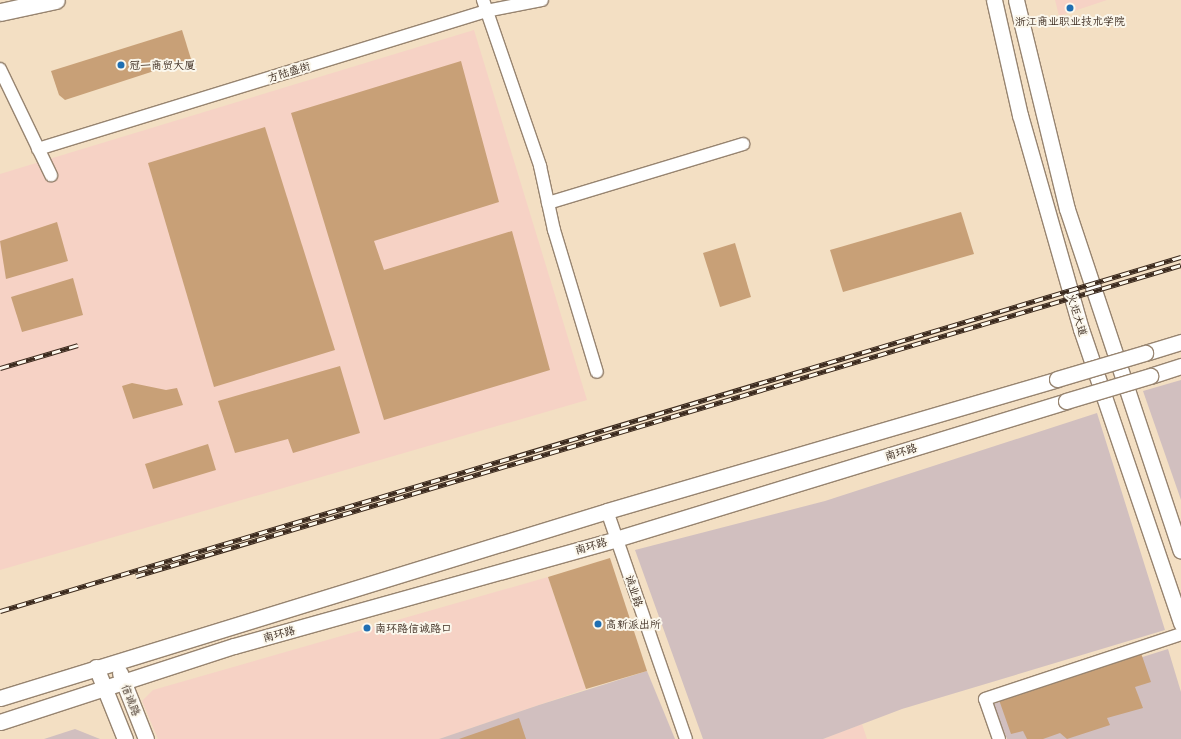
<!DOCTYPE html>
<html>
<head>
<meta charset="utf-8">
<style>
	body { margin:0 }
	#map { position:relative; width:1181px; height:739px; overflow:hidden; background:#f3dfc3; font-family:"Playpen Sans","LXGW WenKai TC",sans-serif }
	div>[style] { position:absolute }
	.built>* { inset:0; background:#f6d2c5 }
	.industrial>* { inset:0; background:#d1bfbf }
	.building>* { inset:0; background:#c8a077 }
	.roads { filter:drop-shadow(1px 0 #978470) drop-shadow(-1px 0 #978470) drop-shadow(0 1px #978470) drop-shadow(0 -1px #978470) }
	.minor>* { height:12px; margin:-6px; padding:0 6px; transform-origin:6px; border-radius:6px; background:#fff }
	.major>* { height:15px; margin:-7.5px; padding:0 7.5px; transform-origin:7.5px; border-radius:7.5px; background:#fff }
	.highway>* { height:17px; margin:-8.5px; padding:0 8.5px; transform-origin:8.5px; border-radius:8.5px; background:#fff }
	.rail>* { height:4.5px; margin-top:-2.25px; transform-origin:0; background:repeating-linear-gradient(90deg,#fbf7ec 0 9px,#3b2a1e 0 18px); box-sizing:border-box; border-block:1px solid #3b2a1e }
	.bridges { filter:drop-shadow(1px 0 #978470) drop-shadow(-1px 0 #978470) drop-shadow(0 1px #978470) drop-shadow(0 -1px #978470) }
	.major-bridge>* { height:15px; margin:-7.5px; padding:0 7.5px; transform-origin:7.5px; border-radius:7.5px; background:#fff }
	.dots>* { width:11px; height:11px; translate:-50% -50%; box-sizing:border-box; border:2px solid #fbf7ec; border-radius:50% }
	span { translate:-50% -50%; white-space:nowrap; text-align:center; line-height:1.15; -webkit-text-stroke:4px #fbf7ec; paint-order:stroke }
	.poi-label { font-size:11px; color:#3b2a1e }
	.left { translate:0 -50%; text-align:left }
	.street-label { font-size:11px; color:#3b2a1e }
</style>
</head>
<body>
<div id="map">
	<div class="built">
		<i style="clip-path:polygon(1055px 0,1107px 0,1059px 16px)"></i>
		<i style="clip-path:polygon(474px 30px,587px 400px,0 570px,0 174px)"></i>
		<i style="clip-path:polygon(548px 577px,586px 689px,439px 739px,158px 739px,142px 701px,153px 690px)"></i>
		<i style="clip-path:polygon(862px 724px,867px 739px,823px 739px)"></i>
	</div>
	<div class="industrial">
		<i style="clip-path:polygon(1181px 380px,1181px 500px,1143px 391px)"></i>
		<i style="clip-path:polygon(1097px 413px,1165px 630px,902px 709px,823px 739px,703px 739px,635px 550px,825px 501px)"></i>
		<i style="clip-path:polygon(1168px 649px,1181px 692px,1181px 739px,1007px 739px,993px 704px)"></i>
		<i style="clip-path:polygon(647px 671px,675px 739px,439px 739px,539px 705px)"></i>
		<i style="clip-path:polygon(75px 729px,100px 739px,44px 739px)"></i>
	</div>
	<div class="building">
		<i style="clip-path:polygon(182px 30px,191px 59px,65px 100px,59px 95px,51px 71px)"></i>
		<i style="clip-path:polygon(461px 61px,499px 202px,374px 241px,384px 270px,512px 231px,550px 370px,384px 420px,291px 113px)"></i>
		<i style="clip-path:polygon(265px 127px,335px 350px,214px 387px,148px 163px)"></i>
		<i style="clip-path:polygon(961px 212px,974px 254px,843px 292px,830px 250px)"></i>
		<i style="clip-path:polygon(57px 222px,68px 261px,6px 279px,0 241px)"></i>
		<i style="clip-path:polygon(735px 243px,751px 297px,720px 307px,703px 253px)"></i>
		<i style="clip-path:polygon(73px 278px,83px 315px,22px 332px,11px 297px)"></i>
		<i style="clip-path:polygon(340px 366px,360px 433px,293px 453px,288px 439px,235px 453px,218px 401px)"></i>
		<i style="clip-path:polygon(132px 383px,166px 390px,177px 388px,183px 405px,133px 419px,122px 386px)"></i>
		<i style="clip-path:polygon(208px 444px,216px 470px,153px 489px,145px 464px)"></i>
		<i style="clip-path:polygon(610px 558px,647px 671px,586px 689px,548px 577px)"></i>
		<i style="clip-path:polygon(1141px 653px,1151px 682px,1135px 687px,1143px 708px,1107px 718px,1110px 725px,1067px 739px,1060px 733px,1043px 739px,1027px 739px,1023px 731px,1011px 734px,998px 697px)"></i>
		<i style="clip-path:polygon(519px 718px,526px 739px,459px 739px)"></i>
	</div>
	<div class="roads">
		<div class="minor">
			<i style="left:483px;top:0;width:176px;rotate:71deg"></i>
			<i style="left:540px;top:166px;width:66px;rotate:77.7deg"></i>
			<i style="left:554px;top:230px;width:148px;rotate:73.2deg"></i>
			<i style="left:0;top:69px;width:118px;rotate:64.3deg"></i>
			<i style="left:38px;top:149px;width:469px;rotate:-17.1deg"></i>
			<i style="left:486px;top:11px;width:57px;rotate:-11.1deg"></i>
			<i style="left:548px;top:203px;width:204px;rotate:-16.8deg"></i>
			<i style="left:607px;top:511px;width:241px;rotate:70.9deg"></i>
			<i style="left:999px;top:739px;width:42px;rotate:-109.3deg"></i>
			<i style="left:985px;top:699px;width:206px;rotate:-18.3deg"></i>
		</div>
		<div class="major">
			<i style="left:994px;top:0;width:118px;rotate:77.3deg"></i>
			<i style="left:1020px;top:115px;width:223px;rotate:74.1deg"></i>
			<i style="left:1081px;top:329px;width:311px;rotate:71.2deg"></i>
			<i style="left:1016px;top:0;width:215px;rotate:76.3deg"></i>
			<i style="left:1067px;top:209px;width:360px;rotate:71.6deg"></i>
			<i style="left:1145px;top:353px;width:38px;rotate:-17deg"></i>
			<i style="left:1150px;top:376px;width:33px;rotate:-18deg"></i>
			<i style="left:96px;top:667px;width:78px;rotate:68.1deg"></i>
			<i style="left:120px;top:673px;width:71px;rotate:68.5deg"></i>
			<i style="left:0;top:698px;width:635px;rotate:-17.12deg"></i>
			<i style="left:607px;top:511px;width:469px;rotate:-16.3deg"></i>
			<i style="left:0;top:722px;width:246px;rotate:-18deg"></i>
			<i style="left:234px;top:646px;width:397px;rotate:-15.6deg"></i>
			<i style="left:616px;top:539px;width:471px;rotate:-17deg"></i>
		</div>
		<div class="highway">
			<i style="left:0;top:12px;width:57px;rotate:-12.1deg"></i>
		</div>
	</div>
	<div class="rail">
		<i style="left:0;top:368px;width:81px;rotate:-16.4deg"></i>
		<i style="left:136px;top:576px;width:1090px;rotate:-16.57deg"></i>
		<i style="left:0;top:611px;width:1233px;rotate:-16.69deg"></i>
	</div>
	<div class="bridges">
		<div class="major-bridge">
			<i style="left:1057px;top:379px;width:92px;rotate:-16.5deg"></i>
			<i style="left:1066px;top:401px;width:88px;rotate:-16.6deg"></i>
		</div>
	</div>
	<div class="dots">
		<i style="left:1070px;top:8px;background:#1f6fb2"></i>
		<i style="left:121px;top:65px;background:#1f6fb2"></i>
		<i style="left:598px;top:624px;background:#1f6fb2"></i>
		<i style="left:367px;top:628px;background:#1f6fb2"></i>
	</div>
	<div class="poi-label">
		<span style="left:1070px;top:21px">浙江商业职业技术学院</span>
		<span class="left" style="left:129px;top:65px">冠一商贸大厦</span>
		<span class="left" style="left:606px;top:624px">高新派出所</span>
		<span class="left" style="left:375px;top:628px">南环路信诚路口</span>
	</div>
	<div class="street-label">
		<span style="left:289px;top:72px;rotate:-17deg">方陆盛街</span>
		<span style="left:1077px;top:315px;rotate:73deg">火炬大道</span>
		<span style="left:901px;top:452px;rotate:-17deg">南环路</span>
		<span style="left:591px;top:546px;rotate:-16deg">南环路</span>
		<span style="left:634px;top:591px;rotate:71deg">诚业路</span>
		<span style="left:279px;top:634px;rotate:-15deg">南环路</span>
		<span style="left:131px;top:700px;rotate:69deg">信诚路</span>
	</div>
</div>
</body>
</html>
